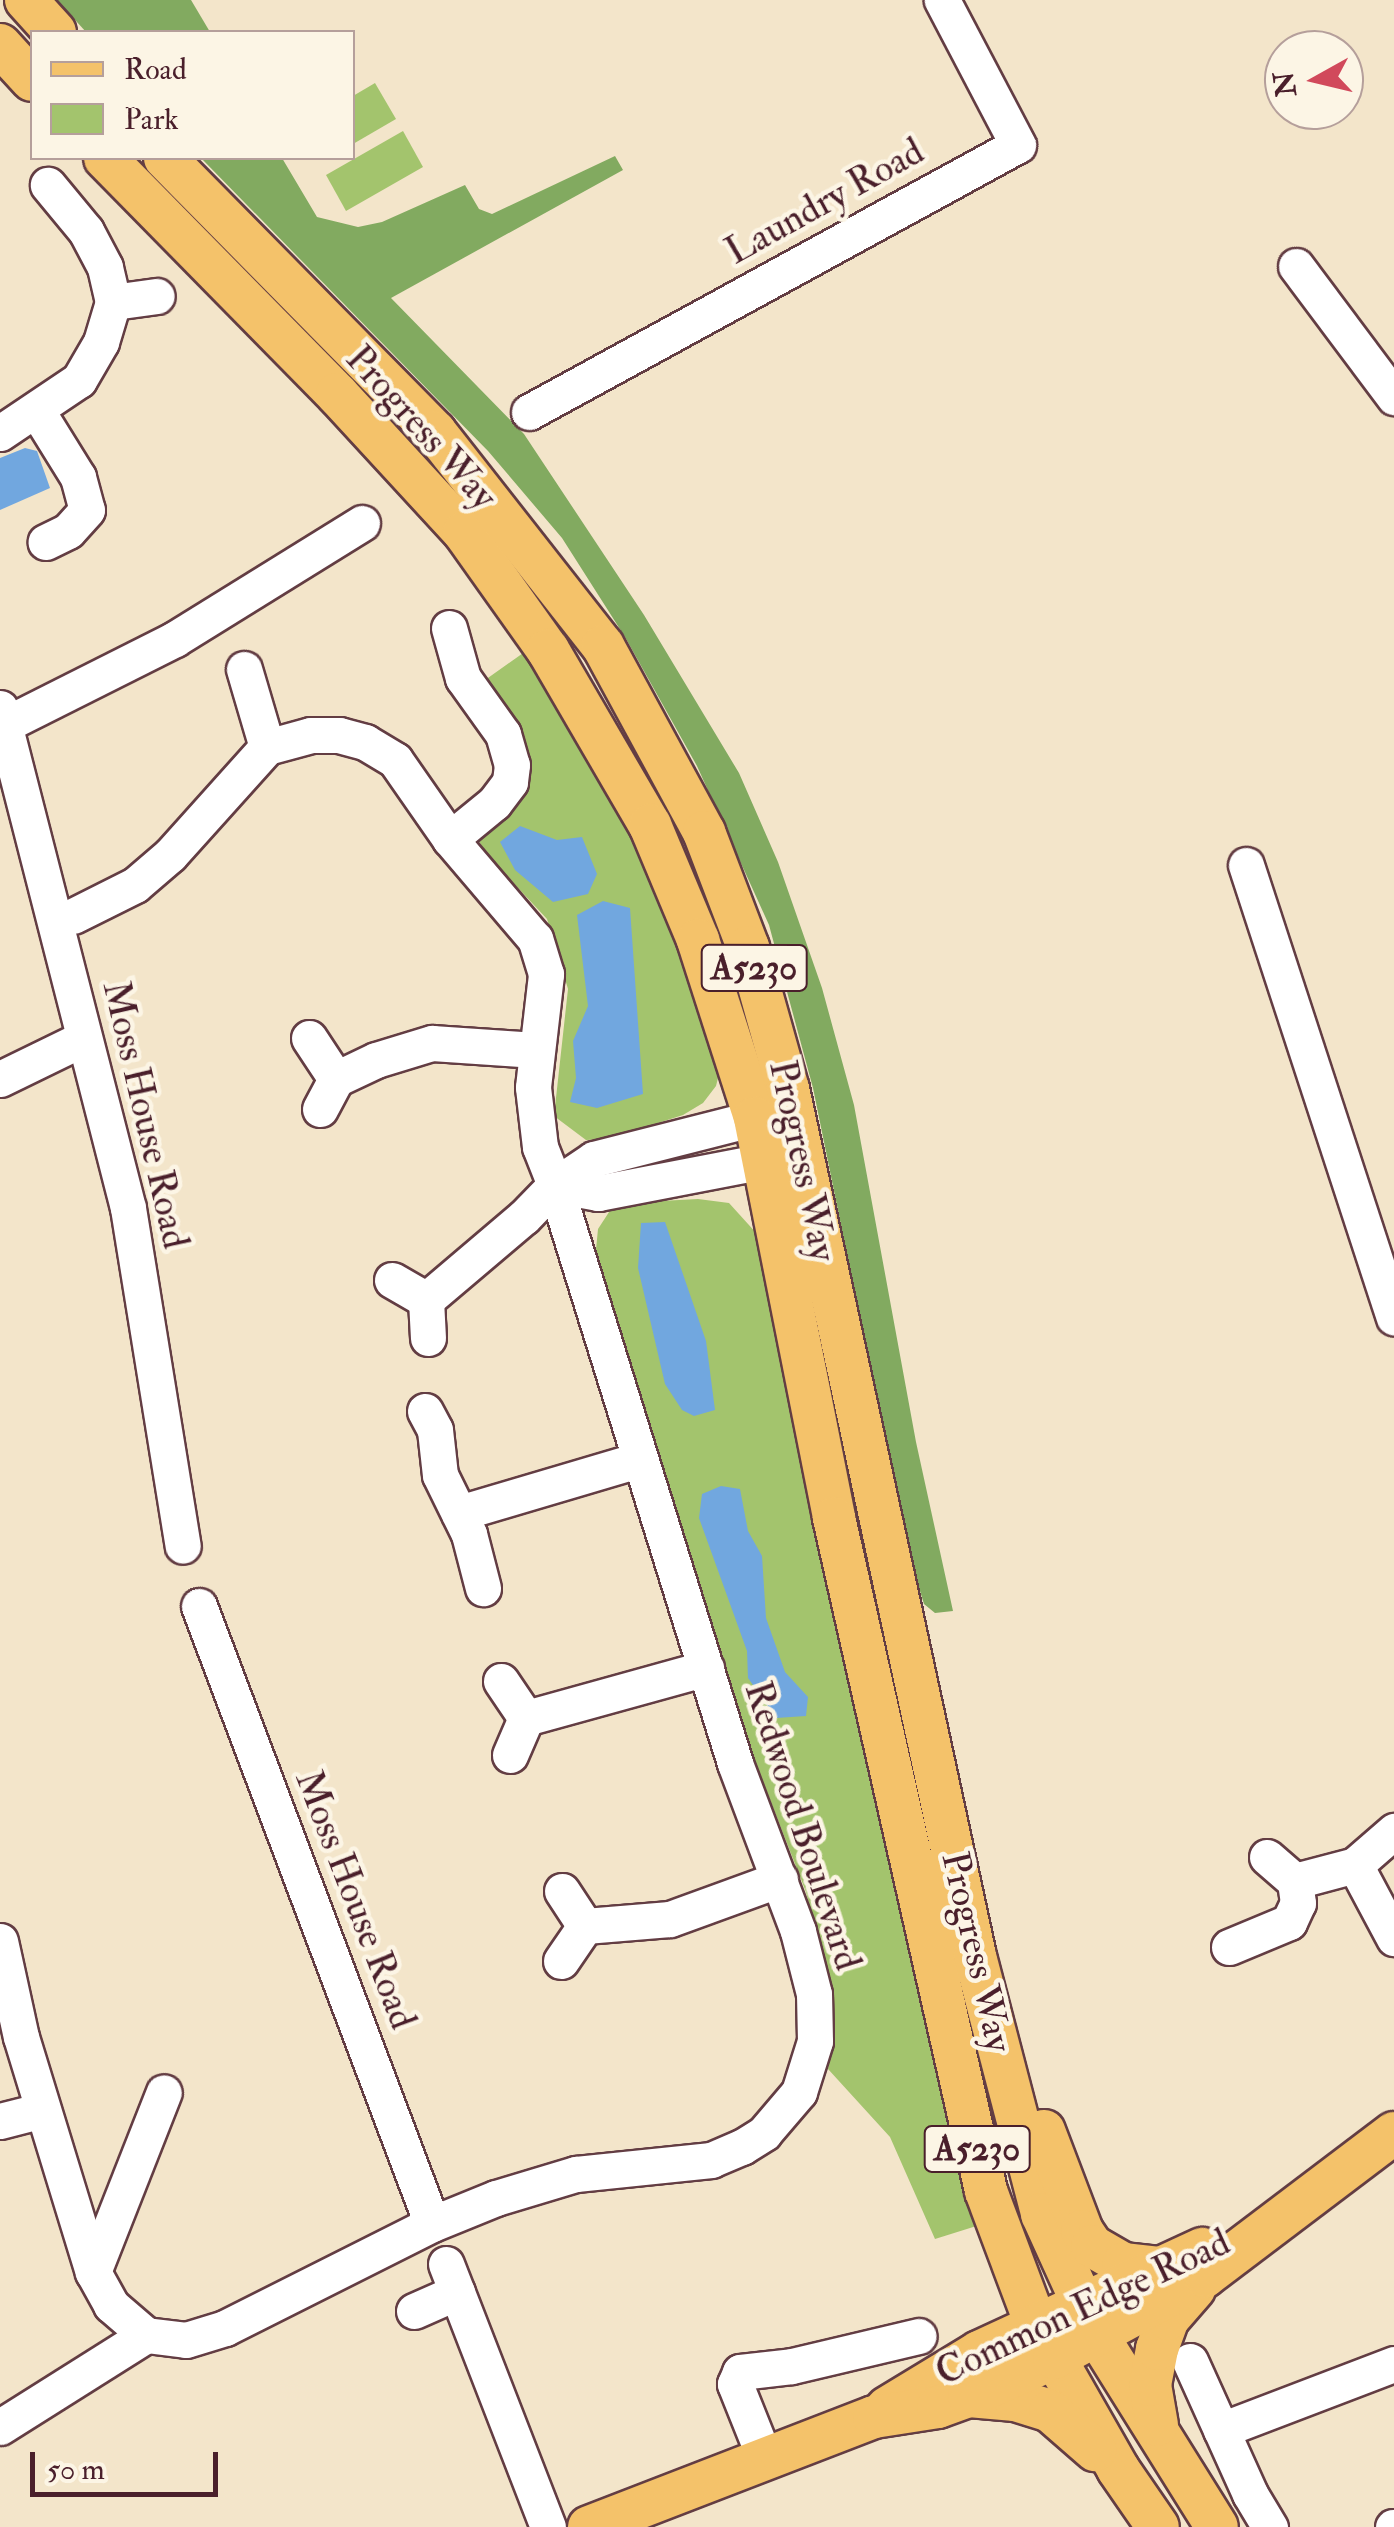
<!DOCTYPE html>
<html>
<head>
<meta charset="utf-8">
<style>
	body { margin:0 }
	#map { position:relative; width:1394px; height:2527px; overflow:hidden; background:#f3e5ca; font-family:"IM FELL Double Pica",serif }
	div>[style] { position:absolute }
	.green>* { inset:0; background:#a3c46d }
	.forest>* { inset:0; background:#82aa60 }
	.water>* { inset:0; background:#71a7df }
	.roads { filter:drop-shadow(2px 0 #633d43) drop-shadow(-2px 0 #633d43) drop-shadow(0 2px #633d43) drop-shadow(0 -2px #633d43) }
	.minor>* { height:35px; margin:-17.5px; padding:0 17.5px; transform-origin:17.5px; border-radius:17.5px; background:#fff }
	.major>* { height:42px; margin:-21px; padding:0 21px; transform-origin:21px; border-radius:21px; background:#f4c26a }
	span { translate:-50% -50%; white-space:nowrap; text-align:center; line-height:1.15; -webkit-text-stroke:9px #fcf5e5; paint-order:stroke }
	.shield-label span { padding:2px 8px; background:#fcf5e5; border:2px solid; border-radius:8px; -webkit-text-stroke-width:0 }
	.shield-label { font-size:35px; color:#4a1f2b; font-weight:700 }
	.street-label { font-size:38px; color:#4a1f2b }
	.legend { position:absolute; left:30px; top:30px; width:325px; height:130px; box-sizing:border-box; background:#fcf5e5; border:2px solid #b59f9b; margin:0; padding:12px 18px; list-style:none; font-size:30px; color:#4a1f2b }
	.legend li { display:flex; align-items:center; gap:20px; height:50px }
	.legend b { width:50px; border:2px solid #b59f9b }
	.north { position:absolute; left:1264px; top:30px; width:100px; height:100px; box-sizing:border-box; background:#fcf5e5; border:2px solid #b59f9b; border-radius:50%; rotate:262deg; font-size:28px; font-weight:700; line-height:40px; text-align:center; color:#4a1f2b }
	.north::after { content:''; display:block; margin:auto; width:35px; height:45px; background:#d1495b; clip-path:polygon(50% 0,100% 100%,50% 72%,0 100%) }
	.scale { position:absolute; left:30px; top:2452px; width:188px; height:45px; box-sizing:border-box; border:5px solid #4a1f2b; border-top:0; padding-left:12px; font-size:30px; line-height:35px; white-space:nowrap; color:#4a1f2b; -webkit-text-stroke:8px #fcf5e5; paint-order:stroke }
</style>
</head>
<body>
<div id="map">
	<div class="green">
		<i style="clip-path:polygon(375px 83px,396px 119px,353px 144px,353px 96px)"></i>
		<i style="clip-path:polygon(403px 131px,423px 167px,346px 211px,326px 175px)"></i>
		<i style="clip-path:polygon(526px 651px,639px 843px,722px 1062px,716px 1086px,703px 1103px,683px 1115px,608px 1139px,586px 1140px,554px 1116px,568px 989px,547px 919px,489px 857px,469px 826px,510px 782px,471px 690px)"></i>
		<i style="clip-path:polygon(698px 1199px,729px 1203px,758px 1235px,986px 2223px,935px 2239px,890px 2137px,828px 2069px,834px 2008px,806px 1892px,737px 1715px,595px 1260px,598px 1229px,611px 1209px,642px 1202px)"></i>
	</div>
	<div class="forest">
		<i style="clip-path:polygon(57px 0,191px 0,210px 32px,86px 32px)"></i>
		<i style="clip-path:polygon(615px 156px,623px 170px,391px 298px,524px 434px,644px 615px,739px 773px,778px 862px,822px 988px,854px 1105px,916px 1442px,953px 1611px,935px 1613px,924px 1604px,907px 1549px,813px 1088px,769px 925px,697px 766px,625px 637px,562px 538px,488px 451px,201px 158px,282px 158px,317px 217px,358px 227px,382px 222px,465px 185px,479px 209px,492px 214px)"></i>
	</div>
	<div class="water">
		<i style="clip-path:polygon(25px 448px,37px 451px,50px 488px,0 510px,0 458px)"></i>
		<i style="clip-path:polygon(520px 826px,557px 840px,582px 837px,597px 874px,588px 894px,553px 902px,515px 870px,500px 842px)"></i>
		<i style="clip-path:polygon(603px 901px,630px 908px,643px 1094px,597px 1108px,570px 1102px,576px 1078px,573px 1041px,588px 1006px,577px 915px)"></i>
		<i style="clip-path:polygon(665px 1222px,706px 1341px,715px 1410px,694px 1416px,682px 1410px,665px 1384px,638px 1268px,641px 1223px)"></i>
		<i style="clip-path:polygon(721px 1486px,740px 1489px,748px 1531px,762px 1556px,766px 1618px,785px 1672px,808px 1697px,806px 1716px,776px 1718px,748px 1678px,747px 1651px,699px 1518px,702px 1494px)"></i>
	</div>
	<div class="roads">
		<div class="minor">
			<i style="left:1296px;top:266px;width:164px;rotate:53.2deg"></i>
			<i style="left:113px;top:302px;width:44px;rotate:-7.8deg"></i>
			<i style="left:37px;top:411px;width:78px;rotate:58.2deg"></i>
			<i style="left:78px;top:477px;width:34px;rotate:75deg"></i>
			<i style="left:87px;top:510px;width:28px;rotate:132deg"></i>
			<i style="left:68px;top:531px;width:25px;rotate:154deg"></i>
			<i style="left:529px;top:412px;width:557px;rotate:-28.64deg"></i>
			<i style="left:1018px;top:145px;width:164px;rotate:-117.7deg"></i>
			<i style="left:0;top:433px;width:95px;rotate:-33.9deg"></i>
			<i style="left:79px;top:380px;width:44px;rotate:-59.9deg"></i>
			<i style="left:101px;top:342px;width:42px;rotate:-73.3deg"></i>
			<i style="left:113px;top:302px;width:36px;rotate:-103deg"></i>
			<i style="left:105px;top:267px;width:41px;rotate:-117.8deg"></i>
			<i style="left:86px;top:231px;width:60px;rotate:-129.6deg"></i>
			<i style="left:449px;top:628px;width:52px;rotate:74.4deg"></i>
			<i style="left:463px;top:678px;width:69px;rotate:54.5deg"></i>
			<i style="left:503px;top:734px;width:32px;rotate:74deg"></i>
			<i style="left:512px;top:765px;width:17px;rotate:97deg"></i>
			<i style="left:510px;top:782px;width:26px;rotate:127deg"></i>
			<i style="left:494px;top:803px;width:57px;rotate:140.7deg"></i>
			<i style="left:244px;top:669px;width:81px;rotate:73.6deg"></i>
			<i style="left:0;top:708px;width:516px;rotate:75.64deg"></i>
			<i style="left:128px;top:1208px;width:342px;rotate:80.8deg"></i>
			<i style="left:4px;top:725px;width:191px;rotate:-26.7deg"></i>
			<i style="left:175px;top:639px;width:220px;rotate:-31.8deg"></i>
			<i style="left:1246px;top:865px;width:476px;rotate:71.9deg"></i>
			<i style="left:309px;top:1038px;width:49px;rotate:56.6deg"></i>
			<i style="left:336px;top:1079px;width:44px;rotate:-25.4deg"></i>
			<i style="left:376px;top:1060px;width:59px;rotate:-16.9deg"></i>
			<i style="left:432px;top:1043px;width:104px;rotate:3.9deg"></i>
			<i style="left:0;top:1079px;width:93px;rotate:-26deg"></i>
			<i style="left:320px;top:1109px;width:34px;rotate:-62deg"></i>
			<i style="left:555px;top:1185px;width:44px;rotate:10.5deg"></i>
			<i style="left:598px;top:1193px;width:169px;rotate:-10.9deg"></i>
			<i style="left:392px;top:1280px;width:39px;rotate:30deg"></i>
			<i style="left:426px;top:1300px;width:128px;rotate:-40.3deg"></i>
			<i style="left:524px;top:1217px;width:45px;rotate:-45.9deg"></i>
			<i style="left:555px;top:1185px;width:47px;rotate:-33.7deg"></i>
			<i style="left:594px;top:1159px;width:166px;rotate:-14.3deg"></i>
			<i style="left:426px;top:1300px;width:38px;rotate:87deg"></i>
			<i style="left:425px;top:1411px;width:21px;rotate:62deg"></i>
			<i style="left:435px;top:1430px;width:45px;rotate:83.7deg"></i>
			<i style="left:440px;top:1475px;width:66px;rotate:63.8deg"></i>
			<i style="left:469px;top:1534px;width:56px;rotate:75.5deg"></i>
			<i style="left:459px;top:1513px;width:187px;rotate:-16.5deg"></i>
			<i style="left:199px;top:1606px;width:660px;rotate:69.34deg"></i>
			<i style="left:501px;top:1681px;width:45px;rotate:56deg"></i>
			<i style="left:526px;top:1718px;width:187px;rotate:-15.5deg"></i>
			<i style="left:510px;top:1755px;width:40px;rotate:-66.6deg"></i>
			<i style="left:1267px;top:1857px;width:37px;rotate:41deg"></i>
			<i style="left:1355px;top:1865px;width:83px;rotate:61.9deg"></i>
			<i style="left:562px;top:1891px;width:42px;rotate:56.7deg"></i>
			<i style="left:0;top:1941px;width:98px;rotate:77.7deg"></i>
			<i style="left:21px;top:2037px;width:246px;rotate:73deg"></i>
			<i style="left:93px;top:2272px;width:38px;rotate:61deg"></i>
			<i style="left:111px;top:2305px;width:46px;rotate:40.6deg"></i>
			<i style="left:146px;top:2335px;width:40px;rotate:7.1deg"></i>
			<i style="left:186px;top:2340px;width:41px;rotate:-17.1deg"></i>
			<i style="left:225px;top:2328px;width:232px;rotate:-26.7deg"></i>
			<i style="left:432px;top:2224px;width:69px;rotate:-22.1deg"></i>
			<i style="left:496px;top:2198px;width:84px;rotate:-16.7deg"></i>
			<i style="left:576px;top:2174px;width:136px;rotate:-5.9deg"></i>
			<i style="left:711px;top:2160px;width:34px;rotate:-23deg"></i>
			<i style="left:742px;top:2147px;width:26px;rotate:-32deg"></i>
			<i style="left:764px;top:2133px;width:54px;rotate:-49.5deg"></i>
			<i style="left:799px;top:2092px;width:53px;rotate:-72.6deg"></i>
			<i style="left:815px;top:2041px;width:47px;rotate:-91.2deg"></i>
			<i style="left:814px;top:1994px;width:65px;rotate:-104.3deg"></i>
			<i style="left:798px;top:1931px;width:179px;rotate:-110.6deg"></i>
			<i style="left:735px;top:1763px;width:605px;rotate:-107.3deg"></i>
			<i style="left:555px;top:1185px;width:41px;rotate:-111.5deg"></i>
			<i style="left:540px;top:1147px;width:60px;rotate:-96.7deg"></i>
			<i style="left:533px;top:1087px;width:114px;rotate:-83.4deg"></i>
			<i style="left:546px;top:974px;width:37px;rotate:-107deg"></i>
			<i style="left:535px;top:939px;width:131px;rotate:-130.4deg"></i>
			<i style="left:450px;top:839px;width:96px;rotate:-124.8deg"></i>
			<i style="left:395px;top:760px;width:35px;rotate:-149deg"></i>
			<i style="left:365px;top:742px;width:27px;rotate:-165deg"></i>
			<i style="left:339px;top:735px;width:28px;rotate:180deg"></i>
			<i style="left:311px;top:735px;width:46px;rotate:164.7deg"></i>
			<i style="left:267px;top:747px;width:145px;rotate:131.9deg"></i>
			<i style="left:170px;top:855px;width:46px;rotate:139.4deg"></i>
			<i style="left:135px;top:885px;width:69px;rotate:153.4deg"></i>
			<i style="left:1229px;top:1947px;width:65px;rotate:-22.6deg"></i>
			<i style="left:1289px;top:1922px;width:21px;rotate:-65deg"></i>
			<i style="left:1298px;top:1903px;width:22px;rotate:-98deg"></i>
			<i style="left:1295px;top:1881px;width:62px;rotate:-14.9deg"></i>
			<i style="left:1355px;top:1865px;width:52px;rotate:-41.1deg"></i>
			<i style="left:561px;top:1961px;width:42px;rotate:-55.6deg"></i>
			<i style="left:585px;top:1926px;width:85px;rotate:-4.7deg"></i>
			<i style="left:670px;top:1919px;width:117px;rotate:-20deg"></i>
			<i style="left:0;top:2121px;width:44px;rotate:-14.3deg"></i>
			<i style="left:446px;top:2264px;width:282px;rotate:68.8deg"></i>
			<i style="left:93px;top:2272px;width:193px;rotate:-68.5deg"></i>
			<i style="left:414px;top:2311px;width:47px;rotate:-23.8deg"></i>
			<i style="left:1190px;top:2361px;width:146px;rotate:65.7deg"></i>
			<i style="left:1250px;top:2494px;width:39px;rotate:59deg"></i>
			<i style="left:0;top:2427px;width:173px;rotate:-32.2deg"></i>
			<i style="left:1221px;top:2430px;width:185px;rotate:-20.9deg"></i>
			<i style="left:765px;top:2459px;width:81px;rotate:-111.8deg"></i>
			<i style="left:735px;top:2384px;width:13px;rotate:-67deg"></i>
			<i style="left:740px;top:2372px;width:52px;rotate:-6.6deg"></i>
			<i style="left:792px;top:2366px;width:130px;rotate:-13.3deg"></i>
			<i style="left:1393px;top:2527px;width:1px"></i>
		</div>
		<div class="major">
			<i style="left:26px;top:0;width:43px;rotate:47.8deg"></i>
			<i style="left:0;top:45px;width:47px;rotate:47.6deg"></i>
			<i style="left:105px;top:158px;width:331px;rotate:45.5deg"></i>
			<i style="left:337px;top:394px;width:188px;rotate:47.4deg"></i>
			<i style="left:464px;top:532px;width:145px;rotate:54.6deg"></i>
			<i style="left:548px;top:650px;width:203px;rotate:59.8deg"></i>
			<i style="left:650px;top:825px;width:125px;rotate:67.3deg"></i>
			<i style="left:698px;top:940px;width:187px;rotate:72.2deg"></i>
			<i style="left:755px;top:1118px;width:408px;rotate:78.8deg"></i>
			<i style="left:834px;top:1518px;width:690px;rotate:77.27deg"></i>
			<i style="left:986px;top:2191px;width:143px;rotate:69.5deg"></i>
			<i style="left:1036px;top:2325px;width:166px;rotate:60.3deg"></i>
			<i style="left:1118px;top:2469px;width:70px;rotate:55.4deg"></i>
			<i style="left:165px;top:158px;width:385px;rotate:45.4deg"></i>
			<i style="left:435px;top:432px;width:272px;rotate:51.9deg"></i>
			<i style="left:603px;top:646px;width:212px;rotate:61.5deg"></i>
			<i style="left:704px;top:832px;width:123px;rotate:69.1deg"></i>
			<i style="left:748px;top:947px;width:148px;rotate:74.3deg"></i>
			<i style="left:788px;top:1089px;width:887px;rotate:77.83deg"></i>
			<i style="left:975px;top:1956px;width:267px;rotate:75.4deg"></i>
			<i style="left:1042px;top:2214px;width:133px;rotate:65.6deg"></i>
			<i style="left:1097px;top:2335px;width:226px;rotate:58deg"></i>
			<i style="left:1044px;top:2131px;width:107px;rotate:69.2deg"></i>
			<i style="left:1082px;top:2231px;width:18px;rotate:56deg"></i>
			<i style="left:1092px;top:2246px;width:36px;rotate:30deg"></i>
			<i style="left:1123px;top:2264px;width:36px;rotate:6deg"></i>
			<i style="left:969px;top:2396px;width:46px;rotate:5deg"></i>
			<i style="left:1015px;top:2400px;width:37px;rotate:17deg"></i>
			<i style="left:1050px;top:2411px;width:60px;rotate:40.9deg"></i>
			<i style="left:887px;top:2408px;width:108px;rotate:-31.3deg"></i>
			<i style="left:979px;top:2352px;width:246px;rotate:-24.8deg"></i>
			<i style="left:1157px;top:2425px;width:41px;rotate:-99.9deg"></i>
			<i style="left:1150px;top:2385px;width:37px;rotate:-79deg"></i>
			<i style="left:1157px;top:2349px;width:32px;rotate:-70deg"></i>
			<i style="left:1168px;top:2319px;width:40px;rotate:-49deg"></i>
			<i style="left:589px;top:2527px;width:305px;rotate:-21.1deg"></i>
			<i style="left:874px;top:2417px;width:65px;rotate:-8.9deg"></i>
			<i style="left:938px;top:2407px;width:33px;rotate:-20deg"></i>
			<i style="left:969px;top:2396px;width:93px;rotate:-24.1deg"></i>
			<i style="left:1054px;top:2358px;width:172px;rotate:-28.5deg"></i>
			<i style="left:1205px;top:2276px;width:237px;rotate:-37.1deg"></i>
		</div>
	</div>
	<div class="shield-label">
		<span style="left:754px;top:968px">A5230</span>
		<span style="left:977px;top:2149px">A5230</span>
	</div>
	<div class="street-label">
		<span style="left:825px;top:202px;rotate:-29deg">Laundry Road</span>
		<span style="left:421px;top:428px;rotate:48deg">Progress Way</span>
		<span style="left:145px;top:1115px;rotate:77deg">Moss House Road</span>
		<span style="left:802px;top:1161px;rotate:78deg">Progress Way</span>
		<span style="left:802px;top:1826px;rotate:72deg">Redwood Boulevard</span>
		<span style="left:355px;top:1900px;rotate:69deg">Moss House Road</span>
		<span style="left:976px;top:1952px;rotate:77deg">Progress Way</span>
		<span style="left:1083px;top:2308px;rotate:-25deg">Common Edge Road</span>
	</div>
	<ul class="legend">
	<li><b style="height:12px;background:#f4c26a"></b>Road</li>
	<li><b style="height:28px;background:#a3c46d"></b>Park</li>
	</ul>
	<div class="north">N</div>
	<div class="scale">50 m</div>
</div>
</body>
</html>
